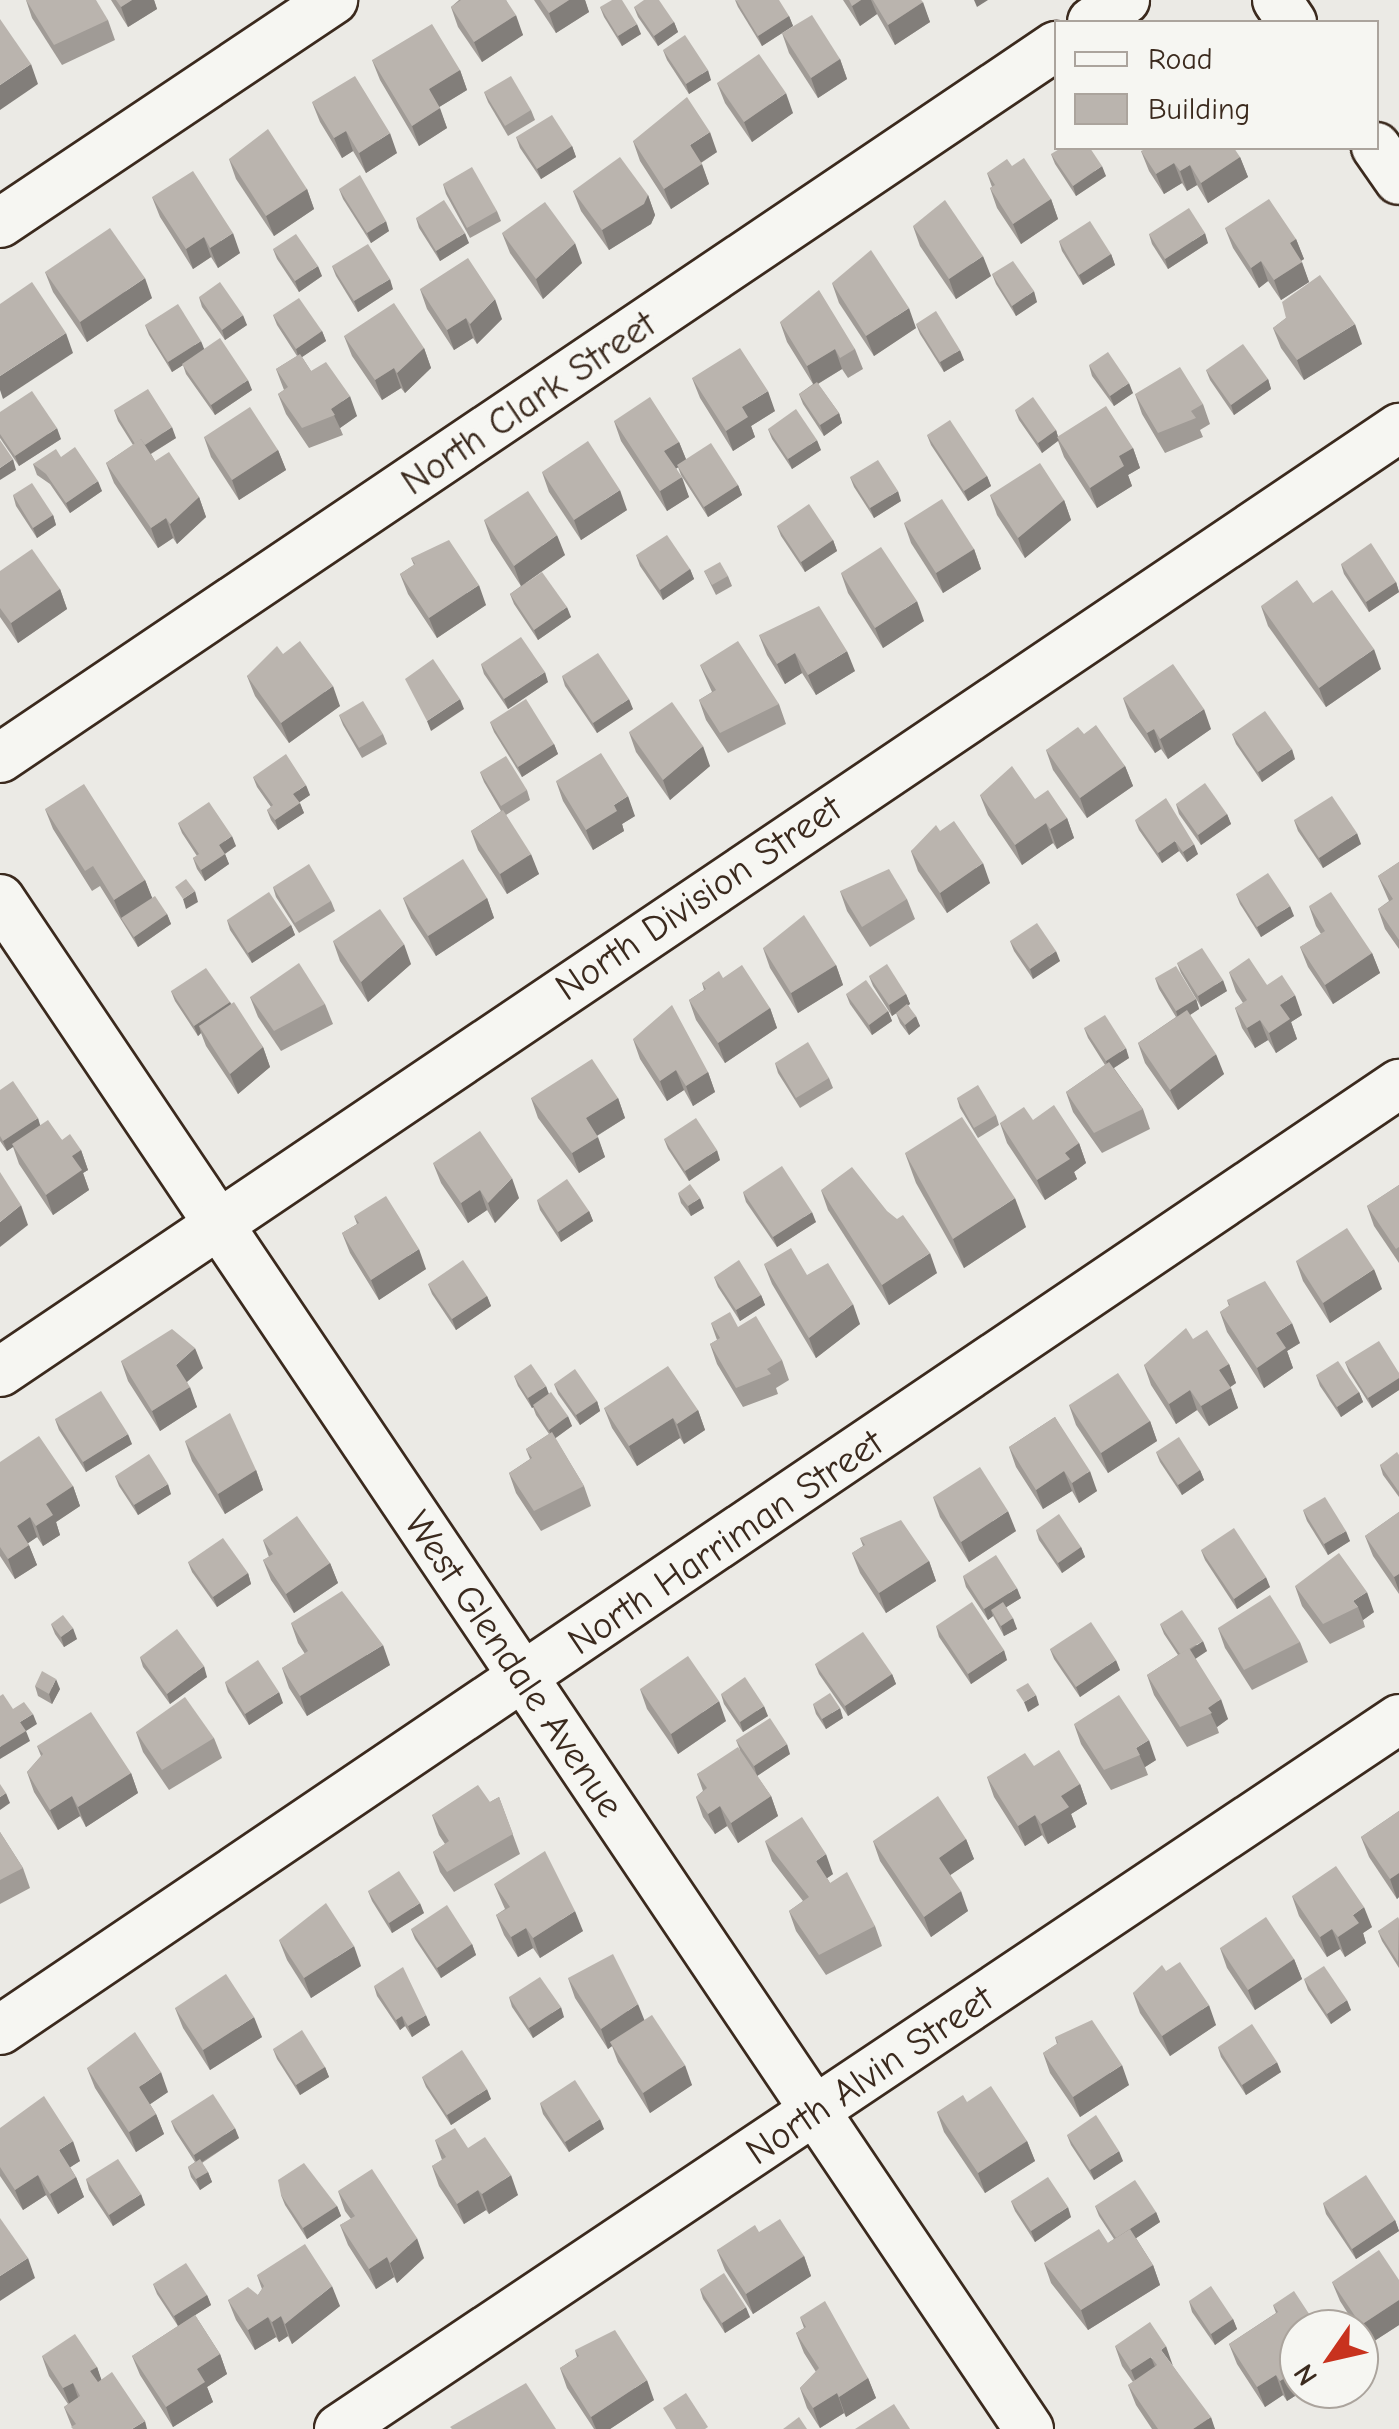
<!DOCTYPE html>
<html>
<head>
<meta charset="utf-8">
<style>
	body { margin:0 }
	#map { position:relative; width:1399px; height:2429px; overflow:hidden; background:#ebeae5; font-family:"Comic Neue",sans-serif }
	div>[style] { position:absolute }
	.roads { filter:drop-shadow(2px 0 #3b2a1e) drop-shadow(-2px 0 #3b2a1e) drop-shadow(0 2px #3b2a1e) drop-shadow(0 -2px #3b2a1e) }
	.minor>* { height:48px; margin:-24px; padding:0 24px; transform-origin:24px; border-radius:24px; background:#f6f6f2 }
	.wall>* { inset:0; background:#a09b96 }
	.shaded-wall>* { inset:0; background:#827e7a }
	.building>* { inset:0; background:#bab4ae }
	span { translate:-50% -50%; white-space:nowrap; text-align:center; line-height:1.15; -webkit-text-stroke:8px #f6f6f2; paint-order:stroke }
	.street-label { font-size:38px; color:#3b2a1e }
	.legend { position:absolute; left:1054px; top:20px; width:325px; height:130px; box-sizing:border-box; background:#f6f6f2; border:2px solid #aba49d; margin:0; padding:12px 18px; list-style:none; font-size:30px; color:#3b2a1e }
	.legend li { display:flex; align-items:center; gap:20px; height:50px }
	.legend b { width:50px; border:2px solid #aba49d }
	.north { position:absolute; left:1279px; top:2309px; width:100px; height:100px; box-sizing:border-box; background:#f6f6f2; border:2px solid #aba49d; border-radius:50%; rotate:236deg; font-size:28px; font-weight:700; line-height:40px; text-align:center; color:#3b2a1e }
	.north::after { content:''; display:block; margin:auto; width:35px; height:45px; background:#c8321e; clip-path:polygon(50% 0,100% 100%,50% 72%,0 100%) }
</style>
</head>
<body>
<div id="map">
	<div class="roads">
		<div class="minor">
			<i style="left:1277px;top:0;width:27px;rotate:56deg"></i>
			<i style="left:1092px;top:22px;width:40px;rotate:-34deg"></i>
			<i style="left:1376px;top:147px;width:40px;rotate:55.1deg"></i>
			<i style="left:0;top:223px;width:401px;rotate:-33.8deg"></i>
			<i style="left:0;top:758px;width:1274px;rotate:-33.99deg"></i>
			<i style="left:0;top:899px;width:1844px;rotate:56.08deg"></i>
			<i style="left:0;top:1372px;width:1688px;rotate:-34.01deg"></i>
			<i style="left:0;top:2030px;width:1689px;rotate:-34.07deg"></i>
			<i style="left:339px;top:2429px;width:1276px;rotate:-33.81deg"></i>
		</div>
	</div>
	<div class="wall">
		<i style="clip-path:polygon(26px 0,108px 20px,115px 40px,62px 65px,32px 18px)"></i>
		<i style="clip-path:polygon(111px 0,154px 0,157px 9px,128px 27px)"></i>
		<i style="clip-path:polygon(459px 0,506px 0,523px 35px,482px 62px,458px 27px,451px 7px)"></i>
		<i style="clip-path:polygon(534px 0,585px 0,589px 12px,556px 33px)"></i>
		<i style="clip-path:polygon(735px 0,789px 16px,793px 26px,762px 46px,738px 7px)"></i>
		<i style="clip-path:polygon(843px 0,921px 0,930px 22px,895px 45px,877px 14px,860px 26px)"></i>
		<i style="clip-path:polygon(600px 7px,641px 34px,622px 46px,604px 17px)"></i>
		<i style="clip-path:polygon(634px 7px,674px 22px,678px 32px,658px 46px,638px 17px)"></i>
		<i style="clip-path:polygon(782px 33px,840px 59px,847px 79px,818px 98px,789px 53px)"></i>
		<i style="clip-path:polygon(663px 50px,711px 80px,689px 94px,667px 60px)"></i>
		<i style="clip-path:polygon(372px 60px,460px 70px,467px 90px,439px 107px,447px 128px,419px 146px,380px 80px)"></i>
		<i style="clip-path:polygon(717px 83px,793px 113px,752px 142px,725px 103px)"></i>
		<i style="clip-path:polygon(484px 92px,531px 110px,535px 120px,508px 136px,488px 102px)"></i>
		<i style="clip-path:polygon(312px 102px,397px 153px,366px 173px,353px 151px,342px 158px,320px 122px)"></i>
		<i style="clip-path:polygon(516px 137px,572px 146px,576px 157px,541px 179px,520px 148px)"></i>
		<i style="clip-path:polygon(633px 141px,717px 152px,701px 163px,709px 184px,671px 209px,640px 161px)"></i>
		<i style="clip-path:polygon(1141px 151px,1240px 157px,1248px 177px,1208px 203px,1197px 185px,1187px 191px,1182px 183px,1164px 194px,1149px 171px)"></i>
		<i style="clip-path:polygon(1051px 154px,1106px 176px,1076px 196px,1055px 164px)"></i>
		<i style="clip-path:polygon(229px 159px,307px 189px,314px 209px,274px 236px,236px 179px)"></i>
		<i style="clip-path:polygon(987px 173px,1051px 199px,1058px 219px,1021px 244px,997px 208px,990px 188px,992px 187px)"></i>
		<i style="clip-path:polygon(443px 184px,497px 211px,501px 221px,470px 238px,446px 194px)"></i>
		<i style="clip-path:polygon(339px 189px,389px 231px,371px 243px,343px 199px)"></i>
		<i style="clip-path:polygon(573px 191px,648px 195px,655px 215px,651px 224px,609px 250px,581px 211px)"></i>
		<i style="clip-path:polygon(152px 197px,240px 253px,218px 268px,211px 257px,193px 269px,160px 217px)"></i>
		<i style="clip-path:polygon(416px 218px,469px 243px,440px 261px,419px 228px)"></i>
		<i style="clip-path:polygon(913px 226px,991px 276px,956px 299px,920px 246px)"></i>
		<i style="clip-path:polygon(1225px 228px,1296px 239px,1304px 259px,1301px 261px,1309px 282px,1281px 300px,1268px 281px,1259px 288px,1233px 248px)"></i>
		<i style="clip-path:polygon(502px 233px,582px 263px,543px 299px,510px 253px)"></i>
		<i style="clip-path:polygon(1149px 234px,1208px 243px,1168px 269px,1152px 244px)"></i>
		<i style="clip-path:polygon(1059px 241px,1111px 254px,1115px 265px,1083px 285px,1062px 251px)"></i>
		<i style="clip-path:polygon(273px 249px,322px 276px,299px 292px,277px 259px)"></i>
		<i style="clip-path:polygon(332px 266px,393px 289px,358px 312px,336px 276px)"></i>
		<i style="clip-path:polygon(45px 272px,152px 298px,87px 342px,53px 292px)"></i>
		<i style="clip-path:polygon(992px 274px,1037px 302px,1016px 316px,996px 284px)"></i>
		<i style="clip-path:polygon(832px 283px,916px 328px,874px 356px,839px 303px)"></i>
		<i style="clip-path:polygon(420px 289px,502px 319px,477px 344px,473px 338px,454px 350px,427px 309px)"></i>
		<i style="clip-path:polygon(199px 297px,247px 325px,225px 340px,202px 307px)"></i>
		<i style="clip-path:polygon(273px 315px,322px 331px,326px 341px,302px 357px,311px 371px,357px 416px,340px 428px,343px 435px,309px 448px,286px 414px,278px 394px,284px 390px,276px 369px,297px 356px,277px 325px)"></i>
		<i style="clip-path:polygon(1286px 318px,1362px 344px,1304px 380px,1281px 348px,1273px 328px)"></i>
		<i style="clip-path:polygon(780px 322px,855px 349px,863px 369px,848px 378px,842px 369px,818px 384px,839px 413px,842px 423px,824px 436px,803px 404px,799px 394px,813px 384px,787px 342px)"></i>
		<i style="clip-path:polygon(916px 324px,964px 360px,944px 372px,920px 334px)"></i>
		<i style="clip-path:polygon(145px 325px,204px 349px,252px 390px,215px 415px,186px 374px,183px 365px,172px 372px,149px 335px)"></i>
		<i style="clip-path:polygon(344px 336px,424px 348px,431px 368px,405px 393px,401px 388px,382px 400px,352px 356px)"></i>
		<i style="clip-path:polygon(1089px 365px,1133px 393px,1114px 406px,1092px 376px)"></i>
		<i style="clip-path:polygon(1206px 370px,1268px 379px,1271px 389px,1234px 415px,1210px 380px)"></i>
		<i style="clip-path:polygon(692px 378px,775px 411px,751px 426px,755px 437px,733px 451px,700px 398px)"></i>
		<i style="clip-path:polygon(1135px 394px,1203px 404px,1210px 424px,1200px 430px,1203px 437px,1165px 453px,1142px 414px)"></i>
		<i style="clip-path:polygon(114px 410px,176px 438px,151px 454px,155px 461px,199px 497px,206px 517px,177px 544px,173px 538px,158px 548px,114px 483px,106px 463px,133px 445px,118px 421px)"></i>
		<i style="clip-path:polygon(1015px 410px,1056px 430px,1058px 437px,1133px 448px,1140px 468px,1128px 475px,1132px 486px,1097px 508px,1064px 457px,1058px 441px,1042px 453px,1019px 420px)"></i>
		<i style="clip-path:polygon(0 412px,61px 439px,19px 466px,0 438px)"></i>
		<i style="clip-path:polygon(614px 421px,679px 442px,686px 459px,738px 485px,742px 495px,708px 517px,681px 475px,678px 467px,676px 468px,689px 497px,667px 511px,621px 441px)"></i>
		<i style="clip-path:polygon(768px 429px,821px 450px,792px 469px,772px 439px)"></i>
		<i style="clip-path:polygon(927px 435px,987px 476px,991px 486px,968px 501px,931px 445px)"></i>
		<i style="clip-path:polygon(204px 437px,278px 450px,286px 470px,239px 500px,211px 457px)"></i>
		<i style="clip-path:polygon(61px 457px,102px 491px,70px 513px,50px 484px,37px 475px,33px 464px)"></i>
		<i style="clip-path:polygon(542px 472px,627px 510px,581px 540px,549px 492px)"></i>
		<i style="clip-path:polygon(850px 477px,901px 501px,874px 518px,854px 487px)"></i>
		<i style="clip-path:polygon(13px 495px,53px 515px,56px 525px,37px 538px,16px 506px)"></i>
		<i style="clip-path:polygon(990px 495px,1064px 500px,1071px 520px,1025px 558px,997px 515px)"></i>
		<i style="clip-path:polygon(484px 520px,565px 555px,526px 583px,571px 617px,538px 640px,514px 604px,510px 594px,521px 586px,491px 540px)"></i>
		<i style="clip-path:polygon(904px 523px,974px 549px,981px 569px,943px 593px,911px 543px)"></i>
		<i style="clip-path:polygon(777px 526px,833px 540px,837px 551px,805px 572px,781px 536px)"></i>
		<i style="clip-path:polygon(636px 555px,690px 569px,694px 579px,663px 600px,640px 566px)"></i>
		<i style="clip-path:polygon(411px 558px,486px 605px,437px 638px,408px 594px,400px 574px,414px 565px)"></i>
		<i style="clip-path:polygon(1341px 564px,1396px 582px,1399px 592px,1369px 612px,1344px 574px)"></i>
		<i style="clip-path:polygon(0 571px,60px 589px,67px 609px,18px 643px,0 617px)"></i>
		<i style="clip-path:polygon(704px 571px,728px 576px,732px 586px,716px 595px)"></i>
		<i style="clip-path:polygon(841px 573px,924px 621px,883px 648px,848px 593px)"></i>
		<i style="clip-path:polygon(1261px 606px,1381px 669px,1326px 707px,1268px 626px)"></i>
		<i style="clip-path:polygon(759px 635px,855px 671px,816px 695px,802px 673px,785px 684px,767px 655px)"></i>
		<i style="clip-path:polygon(283px 654px,340px 706px,289px 743px,255px 696px,247px 676px)"></i>
		<i style="clip-path:polygon(481px 664px,548px 682px,508px 709px,484px 674px)"></i>
		<i style="clip-path:polygon(700px 665px,779px 704px,786px 724px,728px 753px,706px 720px,699px 700px,712px 692px)"></i>
		<i style="clip-path:polygon(562px 676px,633px 709px,597px 733px,565px 686px)"></i>
		<i style="clip-path:polygon(1123px 698px,1211px 729px,1168px 759px,1161px 749px,1155px 753px,1130px 718px)"></i>
		<i style="clip-path:polygon(339px 715px,383px 734px,387px 744px,362px 758px,343px 725px)"></i>
		<i style="clip-path:polygon(490px 722px,554px 744px,558px 754px,522px 777px,494px 732px)"></i>
		<i style="clip-path:polygon(629px 732px,710px 766px,670px 800px,636px 752px)"></i>
		<i style="clip-path:polygon(1084px 734px,1125px 766px,1133px 786px,1087px 818px,1053px 770px,1046px 750px)"></i>
		<i style="clip-path:polygon(1232px 734px,1295px 759px,1262px 782px,1236px 744px)"></i>
		<i style="clip-path:polygon(480px 772px,527px 790px,530px 800px,506px 815px,539px 874px,507px 894px,478px 850px,471px 831px,501px 811px,484px 782px)"></i>
		<i style="clip-path:polygon(253px 777px,310px 795px,299px 802px,304px 813px,278px 830px,271px 820px,267px 810px,271px 807px,257px 787px)"></i>
		<i style="clip-path:polygon(556px 781px,635px 816px,622px 824px,624px 831px,593px 850px,563px 801px)"></i>
		<i style="clip-path:polygon(980px 795px,1035px 799px,1067px 818px,1074px 838px,1057px 849px,1053px 843px,1022px 865px,988px 815px)"></i>
		<i style="clip-path:polygon(1176px 804px,1227px 814px,1231px 824px,1201px 845px,1179px 814px)"></i>
		<i style="clip-path:polygon(45px 809px,145px 880px,152px 898px,167px 914px,171px 924px,138px 947px,100px 886px,92px 891px,53px 829px)"></i>
		<i style="clip-path:polygon(1135px 820px,1198px 854px,1187px 862px,1179px 851px,1162px 863px,1139px 830px)"></i>
		<i style="clip-path:polygon(1294px 820px,1361px 844px,1323px 868px,1298px 831px)"></i>
		<i style="clip-path:polygon(178px 823px,236px 846px,225px 854px,229px 864px,205px 881px,197px 869px,193px 858px,197px 856px,182px 833px)"></i>
		<i style="clip-path:polygon(940px 831px,990px 883px,947px 913px,918px 871px,911px 851px)"></i>
		<i style="clip-path:polygon(1399px 862px,1399px 949px,1385px 929px,1378px 909px,1389px 901px,1378px 876px)"></i>
		<i style="clip-path:polygon(273px 887px,331px 901px,335px 911px,299px 933px,276px 897px)"></i>
		<i style="clip-path:polygon(840px 891px,907px 899px,915px 919px,870px 947px,847px 911px)"></i>
		<i style="clip-path:polygon(1236px 894px,1294px 916px,1261px 937px,1240px 904px)"></i>
		<i style="clip-path:polygon(403px 898px,487px 898px,494px 918px,436px 956px,411px 918px)"></i>
		<i style="clip-path:polygon(1309px 906px,1372px 953px,1380px 973px,1333px 1004px,1308px 967px,1300px 947px,1321px 934px,1316px 926px)"></i>
		<i style="clip-path:polygon(227px 920px,291px 925px,295px 935px,252px 963px,230px 930px)"></i>
		<i style="clip-path:polygon(333px 941px,411px 964px,368px 1002px,340px 961px)"></i>
		<i style="clip-path:polygon(1010px 941px,1060px 961px,1033px 979px,1014px 951px)"></i>
		<i style="clip-path:polygon(763px 948px,836px 965px,843px 985px,798px 1013px,770px 968px)"></i>
		<i style="clip-path:polygon(1177px 963px,1227px 991px,1201px 1007px,1181px 973px)"></i>
		<i style="clip-path:polygon(1229px 972px,1267px 985px,1302px 1015px,1291px 1022px,1297px 1039px,1276px 1053px,1268px 1040px,1255px 1048px,1242px 1028px,1235px 1008px,1243px 1003px,1236px 992px)"></i>
		<i style="clip-path:polygon(869px 976px,906px 994px,910px 1004px,908px 1005px,920px 1026px,909px 1035px,900px 1023px,896px 1013px,892px 1016px,873px 986px)"></i>
		<i style="clip-path:polygon(723px 978px,770px 1008px,777px 1028px,725px 1063px,696px 1020px,689px 1000px,704px 990px,702px 983px)"></i>
		<i style="clip-path:polygon(1155px 978px,1196px 999px,1199px 1009px,1190px 1015px,1224px 1074px,1178px 1110px,1145px 1063px,1138px 1043px,1176px 1017px,1159px 989px)"></i>
		<i style="clip-path:polygon(171px 991px,230px 1002px,263px 1047px,270px 1067px,238px 1094px,206px 1046px,201px 1033px,198px 1036px,175px 1001px)"></i>
		<i style="clip-path:polygon(846px 994px,888px 1011px,892px 1021px,872px 1035px,850px 1004px)"></i>
		<i style="clip-path:polygon(250px 997px,325px 1004px,333px 1024px,281px 1051px,258px 1017px)"></i>
		<i style="clip-path:polygon(1084px 1028px,1129px 1058px,1114px 1068px,1143px 1109px,1150px 1129px,1102px 1153px,1073px 1112px,1066px 1092px,1105px 1065px,1088px 1038px)"></i>
		<i style="clip-path:polygon(633px 1039px,708px 1072px,715px 1092px,693px 1106px,684px 1090px,667px 1101px,640px 1059px)"></i>
		<i style="clip-path:polygon(775px 1063px,829px 1078px,833px 1088px,800px 1108px,778px 1073px)"></i>
		<i style="clip-path:polygon(0 1090px,40px 1125px,62px 1140px,81px 1150px,88px 1170px,83px 1173px,89px 1190px,53px 1215px,19px 1164px,13px 1147px,7px 1151px,0 1141px)"></i>
		<i style="clip-path:polygon(531px 1098px,618px 1098px,625px 1118px,597px 1136px,605px 1157px,579px 1173px,538px 1118px)"></i>
		<i style="clip-path:polygon(957px 1098px,996px 1115px,999px 1125px,978px 1138px,960px 1108px)"></i>
		<i style="clip-path:polygon(1033px 1120px,1079px 1143px,1086px 1163px,1074px 1172px,1077px 1179px,1045px 1200px,1007px 1143px,1000px 1123px)"></i>
		<i style="clip-path:polygon(664px 1139px,720px 1160px,689px 1181px,668px 1149px)"></i>
		<i style="clip-path:polygon(905px 1153px,1026px 1227px,964px 1268px,916px 1183px)"></i>
		<i style="clip-path:polygon(433px 1163px,519px 1198px,495px 1223px,487px 1210px,468px 1223px,441px 1183px)"></i>
		<i style="clip-path:polygon(1399px 1185px,1399px 1263px,1374px 1226px,1367px 1206px)"></i>
		<i style="clip-path:polygon(821px 1190px,937px 1273px,889px 1305px,828px 1210px)"></i>
		<i style="clip-path:polygon(743px 1192px,816px 1222px,777px 1247px,746px 1202px)"></i>
		<i style="clip-path:polygon(678px 1193px,704px 1208px,691px 1216px,681px 1203px)"></i>
		<i style="clip-path:polygon(537px 1200px,589px 1211px,593px 1221px,561px 1242px,540px 1210px)"></i>
		<i style="clip-path:polygon(354px 1216px,426px 1269px,379px 1300px,350px 1253px,342px 1233px,357px 1224px)"></i>
		<i style="clip-path:polygon(1296px 1261px,1382px 1289px,1330px 1323px,1303px 1281px)"></i>
		<i style="clip-path:polygon(764px 1264px,860px 1324px,816px 1358px,772px 1284px)"></i>
		<i style="clip-path:polygon(714px 1277px,761px 1295px,765px 1305px,740px 1321px,718px 1287px)"></i>
		<i style="clip-path:polygon(428px 1284px,487px 1296px,491px 1306px,456px 1330px,432px 1294px)"></i>
		<i style="clip-path:polygon(1227px 1300px,1300px 1343px,1287px 1351px,1293px 1368px,1264px 1388px,1227px 1332px,1220px 1312px,1229px 1306px)"></i>
		<i style="clip-path:polygon(711px 1323px,782px 1360px,789px 1380px,776px 1388px,778px 1394px,743px 1407px,717px 1364px,710px 1344px,717px 1340px)"></i>
		<i style="clip-path:polygon(1193px 1339px,1229px 1364px,1236px 1383px,1230px 1387px,1238px 1408px,1209px 1426px,1197px 1410px,1176px 1424px,1151px 1385px,1144px 1365px)"></i>
		<i style="clip-path:polygon(121px 1361px,203px 1368px,187px 1382px,197px 1407px,160px 1431px,128px 1381px)"></i>
		<i style="clip-path:polygon(1345px 1362px,1399px 1373px,1399px 1390px,1372px 1408px,1349px 1372px)"></i>
		<i style="clip-path:polygon(1316px 1375px,1359px 1392px,1363px 1402px,1341px 1417px,1320px 1386px)"></i>
		<i style="clip-path:polygon(514px 1376px,549px 1394px,572px 1426px,555px 1438px,584px 1486px,591px 1506px,541px 1531px,516px 1493px,509px 1473px,530px 1459px,526px 1449px,549px 1434px,536px 1415px,533px 1407px,532px 1408px,518px 1386px)"></i>
		<i style="clip-path:polygon(554px 1384px,597px 1401px,600px 1411px,580px 1425px,558px 1394px)"></i>
		<i style="clip-path:polygon(1069px 1405px,1150px 1421px,1157px 1441px,1108px 1473px,1076px 1425px)"></i>
		<i style="clip-path:polygon(604px 1408px,698px 1410px,705px 1430px,684px 1444px,680px 1438px,637px 1466px,612px 1428px)"></i>
		<i style="clip-path:polygon(1055px 1417px,1097px 1491px,1079px 1503px,1072px 1491px,1043px 1509px,1016px 1467px,1009px 1447px)"></i>
		<i style="clip-path:polygon(55px 1419px,132px 1444px,86px 1472px,59px 1430px)"></i>
		<i style="clip-path:polygon(185px 1441px,256px 1470px,263px 1490px,225px 1514px,192px 1461px)"></i>
		<i style="clip-path:polygon(1156px 1452px,1200px 1470px,1204px 1480px,1182px 1495px,1160px 1462px)"></i>
		<i style="clip-path:polygon(1399px 1455px,1399px 1497px,1383px 1475px,1380px 1465px)"></i>
		<i style="clip-path:polygon(0 1462px,73px 1486px,80px 1506px,56px 1522px,60px 1535px,43px 1546px,37px 1537px,28px 1543px,37px 1565px,15px 1579px,0 1556px)"></i>
		<i style="clip-path:polygon(115px 1476px,171px 1494px,138px 1515px,119px 1486px)"></i>
		<i style="clip-path:polygon(933px 1497px,1016px 1531px,969px 1562px,940px 1517px)"></i>
		<i style="clip-path:polygon(1303px 1510px,1350px 1541px,1328px 1555px,1307px 1521px)"></i>
		<i style="clip-path:polygon(1399px 1512px,1399px 1594px,1373px 1556px,1365px 1536px)"></i>
		<i style="clip-path:polygon(1036px 1530px,1081px 1547px,1085px 1557px,1062px 1573px,1039px 1540px)"></i>
		<i style="clip-path:polygon(860px 1538px,929px 1561px,936px 1581px,886px 1613px,860px 1573px,852px 1553px,863px 1546px)"></i>
		<i style="clip-path:polygon(263px 1540px,330px 1563px,338px 1583px,294px 1613px,271px 1580px,263px 1560px,269px 1557px)"></i>
		<i style="clip-path:polygon(1201px 1550px,1270px 1587px,1237px 1609px,1205px 1560px)"></i>
		<i style="clip-path:polygon(188px 1562px,248px 1573px,251px 1584px,217px 1607px,192px 1572px)"></i>
		<i style="clip-path:polygon(963px 1576px,1021px 1598px,1006px 1607px,1017px 1629px,1004px 1636px,993px 1616px,988px 1620px,966px 1587px)"></i>
		<i style="clip-path:polygon(1295px 1586px,1374px 1612px,1363px 1620px,1365px 1627px,1330px 1644px,1302px 1606px)"></i>
		<i style="clip-path:polygon(291px 1623px,390px 1665px,307px 1716px,289px 1688px,282px 1668px,305px 1654px,298px 1643px)"></i>
		<i style="clip-path:polygon(51px 1624px,77px 1639px,64px 1647px,55px 1634px)"></i>
		<i style="clip-path:polygon(1160px 1624px,1207px 1651px,1195px 1658px,1228px 1719px,1217px 1727px,1219px 1733px,1187px 1747px,1154px 1695px,1147px 1675px,1178px 1655px,1164px 1634px)"></i>
		<i style="clip-path:polygon(936px 1626px,1007px 1660px,971px 1684px,939px 1637px)"></i>
		<i style="clip-path:polygon(1218px 1628px,1300px 1642px,1308px 1662px,1252px 1690px,1225px 1648px)"></i>
		<i style="clip-path:polygon(1050px 1649px,1120px 1670px,1080px 1697px,1054px 1659px)"></i>
		<i style="clip-path:polygon(140px 1657px,207px 1677px,170px 1704px,143px 1667px)"></i>
		<i style="clip-path:polygon(815px 1664px,892px 1674px,896px 1684px,848px 1716px,819px 1674px)"></i>
		<i style="clip-path:polygon(225px 1682px,283px 1703px,249px 1725px,228px 1692px)"></i>
		<i style="clip-path:polygon(35px 1686px,60px 1689px,52px 1704px,38px 1696px)"></i>
		<i style="clip-path:polygon(640px 1689px,726px 1721px,678px 1754px,647px 1709px)"></i>
		<i style="clip-path:polygon(721px 1694px,768px 1716px,743px 1732px,724px 1704px)"></i>
		<i style="clip-path:polygon(813px 1704px,843px 1718px,826px 1729px,816px 1714px)"></i>
		<i style="clip-path:polygon(1074px 1724px,1156px 1760px,1145px 1767px,1148px 1775px,1111px 1790px,1081px 1744px)"></i>
		<i style="clip-path:polygon(136px 1732px,214px 1738px,222px 1758px,169px 1790px,143px 1752px)"></i>
		<i style="clip-path:polygon(736px 1740px,790px 1754px,757px 1776px,771px 1796px,778px 1816px,738px 1843px,727px 1826px,715px 1834px,703px 1817px,696px 1797px,703px 1791px,697px 1774px,740px 1750px)"></i>
		<i style="clip-path:polygon(37px 1746px,131px 1773px,138px 1793px,86px 1827px,80px 1816px,58px 1830px,34px 1792px,27px 1772px,41px 1756px)"></i>
		<i style="clip-path:polygon(1034px 1766px,1080px 1784px,1087px 1804px,1071px 1814px,1076px 1827px,1048px 1844px,1042px 1835px,1025px 1846px,994px 1797px,987px 1777px)"></i>
		<i style="clip-path:polygon(499px 1797px,520px 1854px,454px 1892px,440px 1872px,433px 1852px,445px 1844px,439px 1835px,432px 1815px,490px 1802px)"></i>
		<i style="clip-path:polygon(1399px 1811px,1399px 1897px,1397px 1899px,1369px 1857px,1361px 1837px)"></i>
		<i style="clip-path:polygon(0 1832px,23px 1868px,30px 1888px,0 1904px)"></i>
		<i style="clip-path:polygon(966px 1839px,974px 1859px,950px 1875px,968px 1911px,931px 1937px,880px 1861px,873px 1841px)"></i>
		<i style="clip-path:polygon(765px 1841px,833px 1874px,827px 1878px,830px 1883px,875px 1926px,882px 1946px,826px 1975px,796px 1931px,789px 1911px,803px 1901px,772px 1861px)"></i>
		<i style="clip-path:polygon(494px 1884px,583px 1931px,540px 1958px,533px 1948px,518px 1957px,504px 1935px,496px 1915px,505px 1909px)"></i>
		<i style="clip-path:polygon(368px 1891px,424px 1913px,392px 1933px,372px 1901px)"></i>
		<i style="clip-path:polygon(1292px 1896px,1372px 1927px,1363px 1933px,1366px 1943px,1345px 1957px,1340px 1949px,1327px 1957px,1299px 1916px)"></i>
		<i style="clip-path:polygon(1399px 1919px,1399px 1968px,1382px 1941px,1378px 1931px)"></i>
		<i style="clip-path:polygon(411px 1929px,472px 1944px,476px 1955px,441px 1978px,415px 1939px)"></i>
		<i style="clip-path:polygon(279px 1940px,361px 1966px,311px 1998px,287px 1960px)"></i>
		<i style="clip-path:polygon(1220px 1948px,1294px 1959px,1302px 1979px,1255px 2010px,1227px 1968px)"></i>
		<i style="clip-path:polygon(1166px 1971px,1216px 2025px,1170px 2056px,1140px 2013px,1133px 1993px)"></i>
		<i style="clip-path:polygon(568px 1978px,644px 2020px,692px 2085px,650px 2113px,618px 2062px,612px 2046px,608px 2049px,575px 1998px)"></i>
		<i style="clip-path:polygon(1304px 1979px,1351px 2010px,1331px 2024px,1308px 1990px)"></i>
		<i style="clip-path:polygon(374px 1986px,430px 2025px,412px 2037px,405px 2026px,400px 2030px,377px 1996px)"></i>
		<i style="clip-path:polygon(509px 1997px,564px 2017px,533px 2038px,512px 2007px)"></i>
		<i style="clip-path:polygon(175px 2008px,262px 2037px,210px 2070px,183px 2028px)"></i>
		<i style="clip-path:polygon(1055px 2037px,1129px 2085px,1080px 2117px,1050px 2073px,1043px 2053px,1057px 2044px)"></i>
		<i style="clip-path:polygon(1218px 2047px,1281px 2072px,1246px 2095px,1221px 2057px)"></i>
		<i style="clip-path:polygon(273px 2049px,325px 2067px,329px 2077px,300px 2095px,277px 2059px)"></i>
		<i style="clip-path:polygon(87px 2068px,168px 2092px,150px 2104px,156px 2114px,164px 2134px,136px 2152px,95px 2088px)"></i>
		<i style="clip-path:polygon(422px 2077px,491px 2099px,451px 2125px,426px 2087px)"></i>
		<i style="clip-path:polygon(967px 2102px,1027px 2141px,1035px 2161px,985px 2193px,944px 2132px,937px 2112px)"></i>
		<i style="clip-path:polygon(540px 2103px,604px 2129px,569px 2152px,543px 2114px)"></i>
		<i style="clip-path:polygon(171px 2121px,239px 2138px,202px 2163px,208px 2172px,212px 2182px,200px 2190px,191px 2177px,188px 2167px,195px 2162px,175px 2131px)"></i>
		<i style="clip-path:polygon(0 2128px,80px 2161px,70px 2167px,76px 2177px,84px 2197px,58px 2214px,46px 2195px,23px 2210px,0 2176px)"></i>
		<i style="clip-path:polygon(1067px 2135px,1123px 2161px,1094px 2180px,1071px 2145px)"></i>
		<i style="clip-path:polygon(435px 2140px,468px 2148px,518px 2195px,489px 2214px,486px 2210px,464px 2224px,439px 2186px,432px 2166px,442px 2160px)"></i>
		<i style="clip-path:polygon(86px 2179px,145px 2205px,113px 2226px,89px 2190px)"></i>
		<i style="clip-path:polygon(338px 2191px,424px 2258px,397px 2283px,394px 2277px,376px 2289px,348px 2245px,340px 2225px,351px 2219px,345px 2211px)"></i>
		<i style="clip-path:polygon(281px 2195px,337px 2206px,341px 2216px,307px 2239px,285px 2205px)"></i>
		<i style="clip-path:polygon(1011px 2201px,1071px 2217px,1035px 2242px,1015px 2211px)"></i>
		<i style="clip-path:polygon(1323px 2203px,1395px 2220px,1399px 2231px,1356px 2259px,1326px 2214px)"></i>
		<i style="clip-path:polygon(1095px 2206px,1156px 2212px,1160px 2222px,1136px 2238px,1153px 2265px,1160px 2285px,1088px 2330px,1051px 2283px,1044px 2263px,1108px 2243px,1114px 2239px,1099px 2216px)"></i>
		<i style="clip-path:polygon(759px 2232px,804px 2256px,811px 2276px,753px 2314px,725px 2270px,717px 2250px)"></i>
		<i style="clip-path:polygon(257px 2275px,340px 2306px,292px 2344px,288px 2336px,279px 2342px,276px 2337px,255px 2350px,236px 2320px,228px 2300px,258px 2295px,262px 2289px)"></i>
		<i style="clip-path:polygon(1399px 2280px,1399px 2325px,1368px 2345px,1340px 2301px,1332px 2282px)"></i>
		<i style="clip-path:polygon(153px 2284px,207px 2295px,211px 2305px,195px 2315px,220px 2354px,227px 2374px,207px 2387px,213px 2402px,173px 2427px,140px 2375px,132px 2356px,178px 2326px,157px 2294px)"></i>
		<i style="clip-path:polygon(700px 2289px,750px 2317px,725px 2333px,703px 2299px)"></i>
		<i style="clip-path:polygon(1189px 2301px,1233px 2319px,1237px 2329px,1215px 2345px,1192px 2312px)"></i>
		<i style="clip-path:polygon(1273px 2305px,1319px 2329px,1299px 2389px,1306px 2389px,1287px 2401px,1283px 2395px,1265px 2407px,1237px 2364px,1229px 2344px,1276px 2313px)"></i>
		<i style="clip-path:polygon(800px 2317px,868px 2378px,876px 2398px,846px 2417px,844px 2413px,820px 2428px,807px 2408px,800px 2388px,816px 2372px,804px 2353px,796px 2333px,804px 2328px)"></i>
		<i style="clip-path:polygon(1115px 2346px,1173px 2366px,1215px 2429px,1152px 2429px,1136px 2405px,1128px 2385px,1133px 2382px,1122px 2366px)"></i>
		<i style="clip-path:polygon(575px 2350px,654px 2400px,610px 2429px,594px 2429px,567px 2388px,560px 2368px,577px 2357px)"></i>
		<i style="clip-path:polygon(42px 2356px,97px 2367px,101px 2380px,145px 2421px,72px 2427px,64px 2407px,68px 2404px,49px 2376px)"></i>
	</div>
	<div class="shaded-wall">
		<i style="clip-path:polygon(132px 0,154px 0,157px 9px,128px 27px,121px 7px)"></i>
		<i style="clip-path:polygon(569px 0,585px 0,589px 12px,556px 33px,549px 13px)"></i>
		<i style="clip-path:polygon(861px 0,871px 0,877px 14px,860px 26px,852px 6px)"></i>
		<i style="clip-path:polygon(974px 0,988px 0,977px 7px)"></i>
		<i style="clip-path:polygon(923px 2px,930px 22px,895px 45px,888px 25px)"></i>
		<i style="clip-path:polygon(516px 15px,523px 35px,482px 62px,474px 42px)"></i>
		<i style="clip-path:polygon(789px 16px,793px 26px,762px 46px,758px 36px)"></i>
		<i style="clip-path:polygon(674px 22px,678px 32px,658px 46px,654px 36px)"></i>
		<i style="clip-path:polygon(637px 24px,641px 34px,622px 46px,618px 36px)"></i>
		<i style="clip-path:polygon(840px 59px,847px 79px,818px 98px,811px 78px)"></i>
		<i style="clip-path:polygon(31px 64px,38px 84px,0 110px,0 85px)"></i>
		<i style="clip-path:polygon(460px 70px,467px 90px,436px 109px,429px 89px)"></i>
		<i style="clip-path:polygon(708px 70px,711px 80px,689px 94px,686px 84px)"></i>
		<i style="clip-path:polygon(786px 93px,793px 113px,752px 142px,744px 122px)"></i>
		<i style="clip-path:polygon(440px 108px,447px 128px,419px 146px,412px 126px)"></i>
		<i style="clip-path:polygon(346px 131px,353px 151px,342px 158px,334px 138px)"></i>
		<i style="clip-path:polygon(710px 132px,717px 152px,697px 165px,690px 145px)"></i>
		<i style="clip-path:polygon(390px 133px,397px 153px,366px 173px,359px 153px)"></i>
		<i style="clip-path:polygon(572px 146px,576px 157px,541px 179px,537px 169px)"></i>
		<i style="clip-path:polygon(1240px 157px,1248px 177px,1208px 203px,1201px 183px)"></i>
		<i style="clip-path:polygon(1174px 163px,1182px 183px,1164px 194px,1156px 174px)"></i>
		<i style="clip-path:polygon(702px 164px,709px 184px,671px 209px,664px 189px)"></i>
		<i style="clip-path:polygon(1190px 165px,1197px 185px,1187px 191px,1180px 171px)"></i>
		<i style="clip-path:polygon(1102px 166px,1106px 176px,1076px 196px,1073px 186px)"></i>
		<i style="clip-path:polygon(307px 189px,314px 209px,274px 236px,266px 216px)"></i>
		<i style="clip-path:polygon(648px 195px,655px 215px,651px 224px,609px 250px,602px 230px)"></i>
		<i style="clip-path:polygon(1051px 199px,1058px 219px,1021px 244px,1013px 224px)"></i>
		<i style="clip-path:polygon(386px 221px,389px 231px,371px 243px,367px 233px)"></i>
		<i style="clip-path:polygon(233px 233px,240px 253px,218px 268px,210px 248px)"></i>
		<i style="clip-path:polygon(465px 233px,469px 243px,440px 261px,436px 251px)"></i>
		<i style="clip-path:polygon(1205px 233px,1208px 243px,1168px 269px,1165px 259px)"></i>
		<i style="clip-path:polygon(204px 237px,211px 257px,193px 269px,186px 249px)"></i>
		<i style="clip-path:polygon(1296px 239px,1304px 259px,1297px 263px,1290px 243px)"></i>
		<i style="clip-path:polygon(575px 243px,582px 263px,543px 299px,536px 279px)"></i>
		<i style="clip-path:polygon(1111px 254px,1115px 265px,1083px 285px,1079px 275px)"></i>
		<i style="clip-path:polygon(983px 256px,991px 276px,956px 299px,949px 279px)"></i>
		<i style="clip-path:polygon(1261px 261px,1268px 281px,1259px 288px,1251px 268px)"></i>
		<i style="clip-path:polygon(1302px 262px,1309px 282px,1281px 300px,1274px 280px)"></i>
		<i style="clip-path:polygon(318px 266px,322px 276px,299px 292px,295px 281px)"></i>
		<i style="clip-path:polygon(145px 278px,152px 298px,87px 342px,80px 322px)"></i>
		<i style="clip-path:polygon(390px 279px,393px 289px,358px 312px,354px 301px)"></i>
		<i style="clip-path:polygon(1034px 291px,1037px 302px,1016px 316px,1012px 306px)"></i>
		<i style="clip-path:polygon(495px 299px,502px 319px,477px 344px,470px 324px)"></i>
		<i style="clip-path:polygon(909px 308px,916px 328px,874px 356px,866px 336px)"></i>
		<i style="clip-path:polygon(243px 315px,247px 325px,225px 340px,222px 330px)"></i>
		<i style="clip-path:polygon(466px 318px,473px 338px,454px 350px,447px 330px)"></i>
		<i style="clip-path:polygon(1355px 324px,1362px 344px,1304px 380px,1297px 360px)"></i>
		<i style="clip-path:polygon(322px 331px,326px 341px,299px 359px,296px 349px)"></i>
		<i style="clip-path:polygon(66px 333px,73px 353px,3px 399px,0 390px,0 376px)"></i>
		<i style="clip-path:polygon(201px 341px,205px 351px,172px 372px,168px 362px)"></i>
		<i style="clip-path:polygon(424px 348px,431px 368px,405px 393px,397px 373px)"></i>
		<i style="clip-path:polygon(835px 349px,842px 369px,814px 386px,807px 366px)"></i>
		<i style="clip-path:polygon(960px 350px,964px 360px,944px 372px,940px 362px)"></i>
		<i style="clip-path:polygon(394px 368px,401px 388px,382px 400px,375px 380px)"></i>
		<i style="clip-path:polygon(1268px 379px,1271px 389px,1234px 415px,1231px 405px)"></i>
		<i style="clip-path:polygon(248px 380px,252px 390px,215px 415px,211px 405px)"></i>
		<i style="clip-path:polygon(1129px 383px,1133px 393px,1114px 406px,1110px 396px)"></i>
		<i style="clip-path:polygon(768px 391px,775px 411px,751px 426px,755px 437px,733px 451px,726px 431px,742px 407px)"></i>
		<i style="clip-path:polygon(350px 396px,357px 416px,340px 428px,331px 409px)"></i>
		<i style="clip-path:polygon(839px 413px,842px 423px,824px 436px,820px 425px)"></i>
		<i style="clip-path:polygon(172px 427px,176px 438px,142px 459px,138px 449px)"></i>
		<i style="clip-path:polygon(57px 428px,61px 439px,19px 466px,15px 456px)"></i>
		<i style="clip-path:polygon(1056px 430px,1059px 440px,1042px 453px,1038px 443px)"></i>
		<i style="clip-path:polygon(817px 440px,821px 450px,792px 469px,788px 459px)"></i>
		<i style="clip-path:polygon(679px 442px,687px 462px,672px 471px,664px 451px)"></i>
		<i style="clip-path:polygon(1133px 448px,1140px 468px,1128px 475px,1132px 486px,1097px 508px,1090px 488px,1119px 456px)"></i>
		<i style="clip-path:polygon(278px 450px,286px 470px,239px 500px,232px 480px)"></i>
		<i style="clip-path:polygon(13px 459px,16px 470px,0 480px,0 468px)"></i>
		<i style="clip-path:polygon(987px 476px,991px 486px,968px 501px,964px 491px)"></i>
		<i style="clip-path:polygon(682px 477px,689px 497px,667px 511px,660px 491px)"></i>
		<i style="clip-path:polygon(98px 481px,102px 491px,70px 513px,66px 503px)"></i>
		<i style="clip-path:polygon(738px 485px,742px 495px,708px 517px,704px 507px)"></i>
		<i style="clip-path:polygon(620px 490px,627px 510px,581px 540px,574px 520px)"></i>
		<i style="clip-path:polygon(898px 491px,901px 501px,874px 518px,870px 508px)"></i>
		<i style="clip-path:polygon(199px 497px,206px 517px,177px 544px,170px 524px)"></i>
		<i style="clip-path:polygon(1064px 500px,1071px 520px,1025px 558px,1018px 538px)"></i>
		<i style="clip-path:polygon(53px 515px,56px 525px,37px 538px,33px 528px)"></i>
		<i style="clip-path:polygon(166px 518px,173px 538px,158px 548px,151px 528px)"></i>
		<i style="clip-path:polygon(557px 535px,565px 555px,521px 586px,514px 566px)"></i>
		<i style="clip-path:polygon(833px 540px,837px 551px,805px 572px,801px 562px)"></i>
		<i style="clip-path:polygon(974px 549px,981px 569px,943px 593px,936px 573px)"></i>
		<i style="clip-path:polygon(690px 569px,694px 579px,663px 600px,660px 590px)"></i>
		<i style="clip-path:polygon(1396px 582px,1399px 592px,1369px 612px,1366px 602px)"></i>
		<i style="clip-path:polygon(479px 585px,486px 605px,437px 638px,429px 618px)"></i>
		<i style="clip-path:polygon(60px 589px,67px 609px,18px 643px,11px 623px)"></i>
		<i style="clip-path:polygon(917px 601px,924px 621px,883px 648px,875px 628px)"></i>
		<i style="clip-path:polygon(567px 607px,571px 617px,538px 640px,534px 630px)"></i>
		<i style="clip-path:polygon(1374px 649px,1381px 669px,1326px 707px,1319px 688px)"></i>
		<i style="clip-path:polygon(847px 651px,855px 671px,816px 695px,808px 675px)"></i>
		<i style="clip-path:polygon(795px 653px,802px 673px,785px 684px,777px 664px)"></i>
		<i style="clip-path:polygon(545px 672px,548px 682px,508px 709px,504px 699px)"></i>
		<i style="clip-path:polygon(333px 686px,340px 706px,289px 743px,281px 723px)"></i>
		<i style="clip-path:polygon(460px 699px,464px 709px,431px 731px,427px 721px)"></i>
		<i style="clip-path:polygon(629px 699px,633px 709px,597px 733px,593px 723px)"></i>
		<i style="clip-path:polygon(1204px 709px,1211px 729px,1168px 759px,1160px 739px)"></i>
		<i style="clip-path:polygon(1154px 729px,1161px 749px,1155px 753px,1147px 733px)"></i>
		<i style="clip-path:polygon(554px 744px,558px 754px,522px 777px,518px 767px)"></i>
		<i style="clip-path:polygon(703px 746px,710px 766px,670px 800px,663px 780px)"></i>
		<i style="clip-path:polygon(1292px 749px,1295px 759px,1262px 782px,1258px 772px)"></i>
		<i style="clip-path:polygon(1125px 766px,1133px 786px,1087px 818px,1080px 798px)"></i>
		<i style="clip-path:polygon(306px 785px,310px 795px,297px 804px,293px 794px)"></i>
		<i style="clip-path:polygon(628px 796px,635px 816px,622px 824px,624px 831px,593px 850px,586px 830px,614px 805px)"></i>
		<i style="clip-path:polygon(300px 803px,304px 813px,278px 830px,275px 820px)"></i>
		<i style="clip-path:polygon(1227px 814px,1231px 824px,1201px 845px,1198px 835px)"></i>
		<i style="clip-path:polygon(1067px 818px,1074px 838px,1057px 849px,1050px 829px)"></i>
		<i style="clip-path:polygon(1046px 823px,1053px 843px,1022px 865px,1015px 845px)"></i>
		<i style="clip-path:polygon(1357px 833px,1361px 844px,1323px 868px,1319px 858px)"></i>
		<i style="clip-path:polygon(232px 836px,236px 846px,223px 855px,219px 845px)"></i>
		<i style="clip-path:polygon(1175px 841px,1179px 851px,1162px 863px,1158px 853px)"></i>
		<i style="clip-path:polygon(1194px 844px,1198px 854px,1187px 862px,1183px 852px)"></i>
		<i style="clip-path:polygon(225px 854px,229px 864px,205px 881px,201px 870px)"></i>
		<i style="clip-path:polygon(531px 854px,539px 874px,507px 894px,500px 874px)"></i>
		<i style="clip-path:polygon(983px 863px,990px 883px,947px 913px,940px 893px)"></i>
		<i style="clip-path:polygon(145px 880px,153px 900px,122px 920px,114px 900px)"></i>
		<i style="clip-path:polygon(195px 891px,198px 902px,186px 909px,183px 899px)"></i>
		<i style="clip-path:polygon(487px 898px,494px 918px,436px 956px,428px 936px)"></i>
		<i style="clip-path:polygon(1290px 906px,1294px 916px,1261px 937px,1257px 927px)"></i>
		<i style="clip-path:polygon(167px 914px,171px 924px,138px 947px,134px 937px)"></i>
		<i style="clip-path:polygon(291px 925px,295px 935px,252px 963px,248px 953px)"></i>
		<i style="clip-path:polygon(404px 944px,411px 964px,368px 1002px,361px 982px)"></i>
		<i style="clip-path:polygon(1056px 951px,1060px 961px,1033px 979px,1030px 969px)"></i>
		<i style="clip-path:polygon(1372px 953px,1380px 973px,1333px 1004px,1325px 985px)"></i>
		<i style="clip-path:polygon(836px 965px,843px 985px,798px 1013px,791px 993px)"></i>
		<i style="clip-path:polygon(1223px 980px,1227px 991px,1201px 1007px,1198px 996px)"></i>
		<i style="clip-path:polygon(906px 994px,910px 1004px,892px 1016px,889px 1005px)"></i>
		<i style="clip-path:polygon(1295px 995px,1302px 1015px,1291px 1022px,1297px 1039px,1276px 1053px,1269px 1033px,1280px 1005px)"></i>
		<i style="clip-path:polygon(1196px 999px,1199px 1009px,1179px 1022px,1176px 1011px)"></i>
		<i style="clip-path:polygon(230px 1002px,233px 1012px,199px 1026px,201px 1033px,198px 1036px,194px 1026px)"></i>
		<i style="clip-path:polygon(770px 1008px,777px 1028px,725px 1063px,718px 1043px)"></i>
		<i style="clip-path:polygon(888px 1011px,892px 1021px,872px 1035px,869px 1025px)"></i>
		<i style="clip-path:polygon(916px 1016px,920px 1026px,909px 1035px,905px 1025px)"></i>
		<i style="clip-path:polygon(1260px 1020px,1268px 1040px,1255px 1048px,1247px 1028px)"></i>
		<i style="clip-path:polygon(263px 1047px,270px 1067px,238px 1094px,230px 1074px)"></i>
		<i style="clip-path:polygon(1126px 1048px,1129px 1058px,1109px 1071px,1106px 1061px)"></i>
		<i style="clip-path:polygon(1216px 1054px,1224px 1074px,1178px 1110px,1170px 1090px)"></i>
		<i style="clip-path:polygon(676px 1070px,684px 1090px,667px 1101px,660px 1081px)"></i>
		<i style="clip-path:polygon(708px 1072px,715px 1092px,693px 1106px,686px 1086px)"></i>
		<i style="clip-path:polygon(618px 1098px,625px 1118px,593px 1138px,586px 1118px)"></i>
		<i style="clip-path:polygon(38px 1118px,41px 1128px,7px 1151px,3px 1141px)"></i>
		<i style="clip-path:polygon(598px 1137px,605px 1157px,579px 1173px,572px 1153px)"></i>
		<i style="clip-path:polygon(1079px 1143px,1086px 1163px,1074px 1172px,1077px 1179px,1045px 1200px,1037px 1180px,1065px 1153px)"></i>
		<i style="clip-path:polygon(81px 1150px,88px 1170px,83px 1173px,89px 1190px,53px 1215px,46px 1195px,72px 1156px)"></i>
		<i style="clip-path:polygon(717px 1150px,720px 1160px,689px 1181px,685px 1171px)"></i>
		<i style="clip-path:polygon(512px 1178px,519px 1198px,495px 1223px,488px 1203px)"></i>
		<i style="clip-path:polygon(480px 1190px,487px 1210px,468px 1223px,461px 1203px)"></i>
		<i style="clip-path:polygon(700px 1198px,704px 1208px,691px 1216px,688px 1206px)"></i>
		<i style="clip-path:polygon(1015px 1198px,1026px 1227px,964px 1268px,953px 1239px)"></i>
		<i style="clip-path:polygon(21px 1205px,28px 1225px,0 1247px,0 1222px)"></i>
		<i style="clip-path:polygon(589px 1211px,593px 1221px,561px 1242px,558px 1232px)"></i>
		<i style="clip-path:polygon(812px 1212px,816px 1222px,777px 1247px,773px 1237px)"></i>
		<i style="clip-path:polygon(419px 1249px,426px 1269px,379px 1300px,371px 1280px)"></i>
		<i style="clip-path:polygon(930px 1253px,937px 1273px,889px 1305px,882px 1285px)"></i>
		<i style="clip-path:polygon(1374px 1269px,1382px 1289px,1330px 1323px,1323px 1303px)"></i>
		<i style="clip-path:polygon(761px 1295px,765px 1305px,740px 1321px,736px 1310px)"></i>
		<i style="clip-path:polygon(487px 1296px,491px 1306px,456px 1330px,452px 1319px)"></i>
		<i style="clip-path:polygon(853px 1304px,860px 1324px,816px 1358px,809px 1338px)"></i>
		<i style="clip-path:polygon(1292px 1323px,1300px 1343px,1287px 1351px,1293px 1368px,1264px 1388px,1257px 1368px,1276px 1333px)"></i>
		<i style="clip-path:polygon(195px 1348px,203px 1368px,183px 1385px,176px 1365px)"></i>
		<i style="clip-path:polygon(1229px 1364px,1236px 1383px,1226px 1390px,1219px 1370px)"></i>
		<i style="clip-path:polygon(1399px 1378px,1399px 1390px,1372px 1408px,1368px 1398px)"></i>
		<i style="clip-path:polygon(546px 1386px,550px 1397px,532px 1408px,528px 1398px)"></i>
		<i style="clip-path:polygon(190px 1387px,197px 1407px,160px 1431px,152px 1411px)"></i>
		<i style="clip-path:polygon(1231px 1388px,1238px 1408px,1209px 1426px,1201px 1406px)"></i>
		<i style="clip-path:polygon(1190px 1390px,1197px 1410px,1176px 1424px,1169px 1404px)"></i>
		<i style="clip-path:polygon(1359px 1392px,1363px 1402px,1341px 1417px,1337px 1407px)"></i>
		<i style="clip-path:polygon(597px 1401px,600px 1411px,580px 1425px,576px 1415px)"></i>
		<i style="clip-path:polygon(698px 1410px,705px 1430px,684px 1444px,677px 1424px)"></i>
		<i style="clip-path:polygon(568px 1416px,572px 1426px,553px 1440px,549px 1430px)"></i>
		<i style="clip-path:polygon(673px 1418px,680px 1438px,637px 1466px,629px 1446px)"></i>
		<i style="clip-path:polygon(1150px 1421px,1157px 1441px,1108px 1473px,1101px 1453px)"></i>
		<i style="clip-path:polygon(128px 1434px,132px 1444px,86px 1472px,83px 1462px)"></i>
		<i style="clip-path:polygon(256px 1470px,263px 1490px,225px 1514px,218px 1494px)"></i>
		<i style="clip-path:polygon(1200px 1470px,1204px 1480px,1182px 1495px,1178px 1485px)"></i>
		<i style="clip-path:polygon(1064px 1471px,1072px 1491px,1043px 1509px,1036px 1490px)"></i>
		<i style="clip-path:polygon(1090px 1471px,1097px 1491px,1079px 1503px,1072px 1483px)"></i>
		<i style="clip-path:polygon(168px 1484px,171px 1494px,138px 1515px,134px 1505px)"></i>
		<i style="clip-path:polygon(73px 1486px,80px 1506px,56px 1522px,60px 1535px,43px 1546px,36px 1526px,46px 1504px)"></i>
		<i style="clip-path:polygon(1008px 1511px,1016px 1531px,969px 1562px,961px 1542px)"></i>
		<i style="clip-path:polygon(30px 1517px,37px 1537px,24px 1546px,17px 1526px)"></i>
		<i style="clip-path:polygon(1346px 1531px,1350px 1541px,1328px 1555px,1324px 1544px)"></i>
		<i style="clip-path:polygon(29px 1545px,37px 1565px,15px 1579px,8px 1559px)"></i>
		<i style="clip-path:polygon(1081px 1547px,1085px 1557px,1062px 1573px,1058px 1563px)"></i>
		<i style="clip-path:polygon(929px 1561px,936px 1581px,886px 1613px,879px 1593px)"></i>
		<i style="clip-path:polygon(330px 1563px,338px 1583px,294px 1613px,286px 1594px)"></i>
		<i style="clip-path:polygon(248px 1573px,251px 1584px,217px 1607px,213px 1597px)"></i>
		<i style="clip-path:polygon(1399px 1574px,1399px 1591px,1394px 1577px)"></i>
		<i style="clip-path:polygon(1266px 1577px,1270px 1587px,1237px 1609px,1234px 1599px)"></i>
		<i style="clip-path:polygon(1017px 1588px,1021px 1598px,994px 1615px,991px 1610px,993px 1616px,988px 1620px,984px 1609px)"></i>
		<i style="clip-path:polygon(1367px 1592px,1374px 1612px,1363px 1620px,1358px 1607px,1353px 1601px)"></i>
		<i style="clip-path:polygon(1013px 1618px,1017px 1629px,1004px 1636px,1001px 1626px)"></i>
		<i style="clip-path:polygon(73px 1628px,77px 1639px,64px 1647px,61px 1637px)"></i>
		<i style="clip-path:polygon(1203px 1641px,1207px 1651px,1185px 1666px,1181px 1656px)"></i>
		<i style="clip-path:polygon(383px 1645px,390px 1665px,307px 1716px,300px 1696px)"></i>
		<i style="clip-path:polygon(1004px 1650px,1007px 1660px,971px 1684px,968px 1674px)"></i>
		<i style="clip-path:polygon(1116px 1660px,1120px 1670px,1080px 1697px,1076px 1687px)"></i>
		<i style="clip-path:polygon(204px 1666px,207px 1677px,170px 1704px,167px 1694px)"></i>
		<i style="clip-path:polygon(892px 1674px,896px 1684px,848px 1716px,845px 1706px)"></i>
		<i style="clip-path:polygon(56px 1679px,60px 1689px,52px 1704px,49px 1694px)"></i>
		<i style="clip-path:polygon(279px 1692px,283px 1703px,249px 1725px,245px 1714px)"></i>
		<i style="clip-path:polygon(1036px 1695px,1039px 1705px,1028px 1712px,1024px 1702px)"></i>
		<i style="clip-path:polygon(1221px 1699px,1228px 1719px,1217px 1727px,1208px 1708px)"></i>
		<i style="clip-path:polygon(719px 1701px,726px 1721px,678px 1754px,671px 1734px)"></i>
		<i style="clip-path:polygon(764px 1706px,768px 1716px,743px 1732px,740px 1722px)"></i>
		<i style="clip-path:polygon(840px 1708px,843px 1718px,826px 1729px,822px 1719px)"></i>
		<i style="clip-path:polygon(33px 1714px,37px 1724px,26px 1731px,30px 1741px,0 1759px,0 1747px,20px 1722px)"></i>
		<i style="clip-path:polygon(1149px 1740px,1156px 1760px,1145px 1767px,1136px 1748px)"></i>
		<i style="clip-path:polygon(787px 1744px,790px 1754px,757px 1776px,754px 1766px)"></i>
		<i style="clip-path:polygon(131px 1773px,138px 1793px,86px 1827px,78px 1807px)"></i>
		<i style="clip-path:polygon(1080px 1784px,1087px 1804px,1071px 1814px,1076px 1827px,1048px 1844px,1041px 1824px,1061px 1796px)"></i>
		<i style="clip-path:polygon(6px 1793px,10px 1803px,0 1810px,0 1797px)"></i>
		<i style="clip-path:polygon(72px 1796px,80px 1816px,58px 1830px,50px 1810px)"></i>
		<i style="clip-path:polygon(771px 1796px,778px 1816px,738px 1843px,731px 1823px)"></i>
		<i style="clip-path:polygon(720px 1806px,727px 1826px,715px 1834px,708px 1814px)"></i>
		<i style="clip-path:polygon(1035px 1815px,1042px 1835px,1025px 1846px,1018px 1826px)"></i>
		<i style="clip-path:polygon(966px 1839px,974px 1859px,946px 1878px,939px 1858px)"></i>
		<i style="clip-path:polygon(826px 1854px,833px 1874px,823px 1881px,816px 1861px)"></i>
		<i style="clip-path:polygon(1399px 1873px,1399px 1897px,1397px 1899px,1390px 1879px)"></i>
		<i style="clip-path:polygon(961px 1891px,968px 1911px,931px 1937px,924px 1917px)"></i>
		<i style="clip-path:polygon(420px 1903px,424px 1913px,392px 1933px,389px 1923px)"></i>
		<i style="clip-path:polygon(1364px 1907px,1372px 1927px,1363px 1933px,1366px 1943px,1345px 1957px,1338px 1937px,1353px 1915px)"></i>
		<i style="clip-path:polygon(575px 1911px,583px 1931px,540px 1958px,533px 1938px)"></i>
		<i style="clip-path:polygon(526px 1928px,533px 1948px,518px 1957px,511px 1937px)"></i>
		<i style="clip-path:polygon(1332px 1929px,1340px 1949px,1327px 1957px,1320px 1937px)"></i>
		<i style="clip-path:polygon(472px 1944px,476px 1955px,441px 1978px,437px 1968px)"></i>
		<i style="clip-path:polygon(354px 1946px,361px 1966px,311px 1998px,304px 1978px)"></i>
		<i style="clip-path:polygon(1294px 1959px,1302px 1979px,1255px 2010px,1248px 1990px)"></i>
		<i style="clip-path:polygon(1347px 2000px,1351px 2010px,1331px 2024px,1327px 2014px)"></i>
		<i style="clip-path:polygon(638px 2004px,646px 2024px,610px 2042px,612px 2046px,608px 2049px,601px 2029px)"></i>
		<i style="clip-path:polygon(1209px 2005px,1216px 2025px,1170px 2056px,1162px 2036px)"></i>
		<i style="clip-path:polygon(561px 2007px,564px 2017px,533px 2038px,529px 2028px)"></i>
		<i style="clip-path:polygon(426px 2015px,430px 2025px,412px 2037px,408px 2026px)"></i>
		<i style="clip-path:polygon(402px 2016px,405px 2026px,400px 2030px,396px 2020px)"></i>
		<i style="clip-path:polygon(254px 2017px,262px 2037px,210px 2070px,203px 2050px)"></i>
		<i style="clip-path:polygon(1277px 2062px,1281px 2072px,1246px 2095px,1242px 2085px)"></i>
		<i style="clip-path:polygon(685px 2065px,692px 2085px,650px 2113px,643px 2093px)"></i>
		<i style="clip-path:polygon(1122px 2065px,1129px 2085px,1080px 2117px,1073px 2097px)"></i>
		<i style="clip-path:polygon(325px 2067px,329px 2077px,300px 2095px,296px 2085px)"></i>
		<i style="clip-path:polygon(161px 2072px,168px 2092px,146px 2107px,139px 2087px)"></i>
		<i style="clip-path:polygon(487px 2089px,491px 2099px,451px 2125px,447px 2115px)"></i>
		<i style="clip-path:polygon(156px 2114px,164px 2134px,136px 2152px,129px 2132px)"></i>
		<i style="clip-path:polygon(600px 2119px,604px 2129px,569px 2152px,565px 2142px)"></i>
		<i style="clip-path:polygon(235px 2128px,239px 2138px,197px 2165px,194px 2155px)"></i>
		<i style="clip-path:polygon(73px 2141px,80px 2161px,66px 2170px,59px 2150px)"></i>
		<i style="clip-path:polygon(1027px 2141px,1035px 2161px,985px 2193px,978px 2173px)"></i>
		<i style="clip-path:polygon(1119px 2151px,1123px 2161px,1094px 2180px,1090px 2170px)"></i>
		<i style="clip-path:polygon(208px 2172px,212px 2182px,200px 2190px,196px 2179px)"></i>
		<i style="clip-path:polygon(38px 2175px,46px 2195px,23px 2210px,15px 2190px)"></i>
		<i style="clip-path:polygon(511px 2175px,518px 2195px,489px 2214px,482px 2194px)"></i>
		<i style="clip-path:polygon(76px 2177px,84px 2197px,58px 2214px,50px 2194px)"></i>
		<i style="clip-path:polygon(478px 2190px,486px 2210px,464px 2224px,457px 2204px)"></i>
		<i style="clip-path:polygon(141px 2194px,145px 2205px,113px 2226px,109px 2215px)"></i>
		<i style="clip-path:polygon(337px 2206px,341px 2216px,307px 2239px,303px 2228px)"></i>
		<i style="clip-path:polygon(1068px 2207px,1071px 2217px,1035px 2242px,1031px 2231px)"></i>
		<i style="clip-path:polygon(1156px 2212px,1160px 2222px,1120px 2249px,1116px 2238px)"></i>
		<i style="clip-path:polygon(1395px 2220px,1399px 2231px,1356px 2259px,1352px 2249px)"></i>
		<i style="clip-path:polygon(417px 2238px,424px 2258px,397px 2283px,390px 2263px)"></i>
		<i style="clip-path:polygon(804px 2256px,811px 2276px,753px 2314px,746px 2294px)"></i>
		<i style="clip-path:polygon(387px 2257px,394px 2277px,376px 2289px,369px 2269px)"></i>
		<i style="clip-path:polygon(28px 2258px,35px 2278px,0 2301px,0 2276px)"></i>
		<i style="clip-path:polygon(1153px 2265px,1160px 2285px,1088px 2330px,1081px 2310px)"></i>
		<i style="clip-path:polygon(332px 2286px,340px 2306px,292px 2344px,285px 2324px)"></i>
		<i style="clip-path:polygon(207px 2295px,211px 2305px,178px 2326px,174px 2316px)"></i>
		<i style="clip-path:polygon(1399px 2300px,1399px 2325px,1368px 2345px,1361px 2325px)"></i>
		<i style="clip-path:polygon(746px 2307px,750px 2317px,725px 2333px,722px 2323px)"></i>
		<i style="clip-path:polygon(281px 2316px,288px 2336px,279px 2342px,272px 2322px)"></i>
		<i style="clip-path:polygon(268px 2317px,276px 2337px,255px 2350px,248px 2330px)"></i>
		<i style="clip-path:polygon(1233px 2319px,1237px 2329px,1215px 2345px,1211px 2334px)"></i>
		<i style="clip-path:polygon(1166px 2346px,1173px 2366px,1161px 2350px)"></i>
		<i style="clip-path:polygon(220px 2354px,227px 2374px,207px 2387px,213px 2402px,173px 2427px,166px 2407px,197px 2369px)"></i>
		<i style="clip-path:polygon(1151px 2357px,1159px 2377px,1139px 2390px,1131px 2370px)"></i>
		<i style="clip-path:polygon(97px 2367px,104px 2387px,97px 2391px,90px 2371px)"></i>
		<i style="clip-path:polygon(1299px 2369px,1299px 2389px,1306px 2389px,1287px 2401px,1280px 2381px)"></i>
		<i style="clip-path:polygon(1276px 2375px,1283px 2395px,1265px 2407px,1257px 2387px)"></i>
		<i style="clip-path:polygon(868px 2378px,876px 2398px,846px 2417px,839px 2397px)"></i>
		<i style="clip-path:polygon(647px 2380px,654px 2400px,610px 2429px,596px 2429px,591px 2417px)"></i>
		<i style="clip-path:polygon(73px 2383px,80px 2403px,71px 2408px,63px 2388px)"></i>
		<i style="clip-path:polygon(837px 2393px,844px 2413px,820px 2428px,813px 2408px)"></i>
		<i style="clip-path:polygon(1211px 2417px,1215px 2429px,1193px 2429px)"></i>
		<i style="clip-path:polygon(145px 2421px,147px 2429px,132px 2429px)"></i>
	</div>
	<div class="building">
		<i style="clip-path:polygon(26px 0,96px 0,108px 20px,54px 45px)"></i>
		<i style="clip-path:polygon(116px 0,132px 0,121px 7px)"></i>
		<i style="clip-path:polygon(461px 0,506px 0,516px 15px,474px 42px,451px 7px)"></i>
		<i style="clip-path:polygon(540px 0,569px 0,549px 13px)"></i>
		<i style="clip-path:polygon(612px 0,622px 0,637px 24px,618px 36px,600px 7px)"></i>
		<i style="clip-path:polygon(644px 0,659px 0,674px 22px,654px 36px,634px 7px)"></i>
		<i style="clip-path:polygon(736px 0,779px 0,789px 16px,758px 36px)"></i>
		<i style="clip-path:polygon(849px 0,861px 0,852px 6px)"></i>
		<i style="clip-path:polygon(873px 0,921px 0,923px 2px,888px 25px)"></i>
		<i style="clip-path:polygon(812px 15px,840px 59px,811px 78px,782px 33px)"></i>
		<i style="clip-path:polygon(0 19px,31px 64px,0 85px)"></i>
		<i style="clip-path:polygon(432px 24px,460px 70px,429px 89px,440px 108px,412px 126px,372px 60px)"></i>
		<i style="clip-path:polygon(685px 35px,708px 70px,686px 84px,663px 50px)"></i>
		<i style="clip-path:polygon(759px 54px,786px 93px,744px 122px,717px 83px)"></i>
		<i style="clip-path:polygon(355px 76px,390px 133px,359px 153px,346px 131px,334px 138px,312px 102px)"></i>
		<i style="clip-path:polygon(511px 76px,531px 110px,505px 126px,484px 92px)"></i>
		<i style="clip-path:polygon(687px 97px,710px 132px,690px 145px,702px 164px,664px 189px,633px 141px)"></i>
		<i style="clip-path:polygon(552px 115px,572px 146px,537px 169px,516px 137px)"></i>
		<i style="clip-path:polygon(268px 129px,307px 189px,266px 216px,229px 159px)"></i>
		<i style="clip-path:polygon(1061px 148px,1090px 148px,1102px 166px,1073px 186px,1051px 154px)"></i>
		<i style="clip-path:polygon(1147px 148px,1234px 148px,1240px 157px,1201px 183px,1190px 165px,1180px 171px,1174px 163px,1156px 174px,1141px 151px)"></i>
		<i style="clip-path:polygon(620px 157px,648px 195px,644px 204px,602px 230px,573px 191px)"></i>
		<i style="clip-path:polygon(1024px 158px,1051px 199px,1013px 224px,990px 188px,995px 185px,987px 173px,1007px 159px,1012px 166px)"></i>
		<i style="clip-path:polygon(472px 167px,497px 211px,467px 228px,443px 184px)"></i>
		<i style="clip-path:polygon(193px 171px,233px 233px,210px 248px,204px 237px,186px 249px,152px 197px)"></i>
		<i style="clip-path:polygon(360px 175px,386px 221px,367px 233px,339px 189px)"></i>
		<i style="clip-path:polygon(1269px 199px,1296px 239px,1290px 243px,1302px 262px,1274px 280px,1261px 261px,1251px 268px,1225px 228px)"></i>
		<i style="clip-path:polygon(444px 200px,465px 233px,436px 251px,416px 218px)"></i>
		<i style="clip-path:polygon(945px 200px,983px 256px,949px 279px,913px 226px)"></i>
		<i style="clip-path:polygon(545px 202px,575px 243px,536px 279px,502px 233px)"></i>
		<i style="clip-path:polygon(1189px 208px,1205px 233px,1165px 259px,1149px 234px)"></i>
		<i style="clip-path:polygon(1090px 221px,1111px 254px,1079px 275px,1059px 241px)"></i>
		<i style="clip-path:polygon(110px 228px,145px 278px,80px 322px,45px 272px)"></i>
		<i style="clip-path:polygon(296px 234px,318px 266px,295px 281px,273px 249px)"></i>
		<i style="clip-path:polygon(368px 244px,390px 279px,354px 301px,332px 266px)"></i>
		<i style="clip-path:polygon(871px 250px,909px 308px,866px 336px,832px 283px)"></i>
		<i style="clip-path:polygon(468px 258px,495px 299px,470px 324px,466px 318px,447px 330px,420px 289px)"></i>
		<i style="clip-path:polygon(1013px 261px,1034px 291px,1012px 306px,992px 274px)"></i>
		<i style="clip-path:polygon(1320px 275px,1355px 324px,1297px 360px,1273px 328px,1286px 318px,1282px 302px)"></i>
		<i style="clip-path:polygon(32px 282px,66px 333px,0 376px,0 304px)"></i>
		<i style="clip-path:polygon(220px 282px,243px 315px,222px 330px,199px 297px)"></i>
		<i style="clip-path:polygon(819px 290px,855px 349px,840px 358px,835px 349px,807px 366px,780px 322px)"></i>
		<i style="clip-path:polygon(299px 298px,322px 331px,296px 349px,273px 315px)"></i>
		<i style="clip-path:polygon(394px 303px,424px 348px,397px 373px,394px 368px,375px 380px,344px 336px)"></i>
		<i style="clip-path:polygon(178px 304px,201px 341px,168px 362px,145px 325px)"></i>
		<i style="clip-path:polygon(936px 311px,960px 350px,940px 362px,916px 324px)"></i>
		<i style="clip-path:polygon(220px 338px,248px 380px,211px 405px,182px 364px)"></i>
		<i style="clip-path:polygon(1243px 344px,1268px 379px,1231px 405px,1206px 370px)"></i>
		<i style="clip-path:polygon(740px 348px,768px 391px,742px 407px,748px 417px,726px 431px,692px 378px)"></i>
		<i style="clip-path:polygon(1108px 352px,1129px 383px,1110px 396px,1089px 365px)"></i>
		<i style="clip-path:polygon(300px 354px,311px 371px,326px 362px,350px 396px,331px 409px,335px 415px,302px 428px,278px 394px,288px 387px,276px 369px)"></i>
		<i style="clip-path:polygon(1180px 367px,1203px 404px,1191px 411px,1196px 418px,1158px 433px,1135px 394px)"></i>
		<i style="clip-path:polygon(817px 382px,839px 413px,820px 425px,799px 394px)"></i>
		<i style="clip-path:polygon(148px 389px,172px 427px,145px 445px,141px 439px,135px 444px,114px 410px)"></i>
		<i style="clip-path:polygon(32px 391px,57px 428px,15px 456px,0 434px,0 412px)"></i>
		<i style="clip-path:polygon(650px 397px,679px 442px,664px 451px,682px 477px,660px 491px,614px 421px)"></i>
		<i style="clip-path:polygon(1033px 397px,1056px 430px,1038px 443px,1015px 410px)"></i>
		<i style="clip-path:polygon(1106px 406px,1133px 448px,1119px 456px,1124px 466px,1090px 488px,1057px 437px)"></i>
		<i style="clip-path:polygon(250px 407px,278px 450px,232px 480px,204px 437px)"></i>
		<i style="clip-path:polygon(796px 409px,817px 440px,788px 459px,768px 429px)"></i>
		<i style="clip-path:polygon(950px 420px,987px 476px,964px 491px,927px 435px)"></i>
		<i style="clip-path:polygon(141px 439px,155px 461px,169px 452px,199px 497px,170px 524px,166px 518px,151px 528px,106px 463px)"></i>
		<i style="clip-path:polygon(0 440px,13px 459px,0 468px)"></i>
		<i style="clip-path:polygon(588px 441px,620px 490px,574px 520px,542px 472px)"></i>
		<i style="clip-path:polygon(711px 443px,738px 485px,704px 507px,677px 465px)"></i>
		<i style="clip-path:polygon(75px 447px,98px 481px,66px 503px,46px 474px,33px 464px,56px 449px,61px 457px)"></i>
		<i style="clip-path:polygon(878px 460px,898px 491px,870px 508px,850px 477px)"></i>
		<i style="clip-path:polygon(1040px 463px,1064px 500px,1018px 538px,990px 495px)"></i>
		<i style="clip-path:polygon(32px 483px,53px 515px,33px 528px,13px 495px)"></i>
		<i style="clip-path:polygon(528px 491px,557px 535px,514px 566px,484px 520px)"></i>
		<i style="clip-path:polygon(942px 499px,974px 549px,936px 573px,904px 523px)"></i>
		<i style="clip-path:polygon(809px 504px,833px 540px,801px 562px,777px 526px)"></i>
		<i style="clip-path:polygon(667px 535px,690px 569px,660px 590px,636px 555px)"></i>
		<i style="clip-path:polygon(449px 540px,479px 585px,429px 618px,400px 574px,415px 564px,411px 558px)"></i>
		<i style="clip-path:polygon(1371px 543px,1396px 582px,1366px 602px,1341px 564px)"></i>
		<i style="clip-path:polygon(881px 547px,917px 601px,875px 628px,841px 573px)"></i>
		<i style="clip-path:polygon(32px 549px,60px 589px,11px 623px,0 608px,0 571px)"></i>
		<i style="clip-path:polygon(720px 562px,728px 576px,712px 585px,704px 571px)"></i>
		<i style="clip-path:polygon(542px 572px,567px 607px,534px 630px,510px 594px)"></i>
		<i style="clip-path:polygon(1297px 580px,1313px 603px,1332px 590px,1374px 649px,1319px 688px,1261px 606px)"></i>
		<i style="clip-path:polygon(819px 606px,847px 651px,808px 675px,795px 653px,777px 664px,759px 635px)"></i>
		<i style="clip-path:polygon(521px 637px,545px 672px,504px 699px,481px 664px)"></i>
		<i style="clip-path:polygon(300px 641px,333px 686px,281px 723px,247px 676px,277px 646px,283px 654px)"></i>
		<i style="clip-path:polygon(738px 641px,779px 704px,720px 733px,699px 700px,716px 690px,700px 665px)"></i>
		<i style="clip-path:polygon(598px 653px,629px 699px,593px 723px,562px 676px)"></i>
		<i style="clip-path:polygon(433px 659px,460px 699px,427px 721px,405px 679px)"></i>
		<i style="clip-path:polygon(1173px 664px,1204px 709px,1160px 739px,1154px 729px,1147px 733px,1123px 698px)"></i>
		<i style="clip-path:polygon(526px 699px,554px 744px,518px 767px,490px 722px)"></i>
		<i style="clip-path:polygon(363px 701px,383px 734px,359px 748px,339px 715px)"></i>
		<i style="clip-path:polygon(672px 702px,703px 746px,663px 780px,629px 732px)"></i>
		<i style="clip-path:polygon(1265px 711px,1292px 749px,1258px 772px,1232px 734px)"></i>
		<i style="clip-path:polygon(1096px 725px,1125px 766px,1080px 798px,1046px 750px,1078px 727px,1084px 734px)"></i>
		<i style="clip-path:polygon(601px 753px,628px 796px,614px 805px,617px 811px,586px 830px,556px 781px)"></i>
		<i style="clip-path:polygon(286px 754px,306px 785px,293px 794px,300px 803px,275px 820px,267px 810px,273px 805px,253px 777px)"></i>
		<i style="clip-path:polygon(506px 756px,527px 790px,501px 806px,480px 772px)"></i>
		<i style="clip-path:polygon(1012px 766px,1035px 799px,1048px 790px,1067px 818px,1050px 829px,1046px 823px,1015px 845px,980px 795px)"></i>
		<i style="clip-path:polygon(1205px 783px,1227px 814px,1198px 835px,1176px 804px)"></i>
		<i style="clip-path:polygon(84px 784px,145px 880px,114px 900px,93px 866px,85px 871px,45px 809px)"></i>
		<i style="clip-path:polygon(1332px 796px,1357px 833px,1319px 858px,1294px 820px)"></i>
		<i style="clip-path:polygon(1166px 798px,1194px 844px,1183px 852px,1175px 841px,1158px 853px,1135px 820px)"></i>
		<i style="clip-path:polygon(209px 802px,232px 836px,219px 845px,225px 854px,201px 870px,193px 858px,199px 854px,178px 823px)"></i>
		<i style="clip-path:polygon(503px 810px,531px 854px,500px 874px,471px 831px)"></i>
		<i style="clip-path:polygon(954px 821px,983px 863px,940px 893px,911px 851px,936px 825px,940px 831px)"></i>
		<i style="clip-path:polygon(463px 859px,487px 898px,428px 936px,403px 898px)"></i>
		<i style="clip-path:polygon(1399px 862px,1399px 940px,1378px 909px,1393px 899px,1378px 876px)"></i>
		<i style="clip-path:polygon(309px 864px,331px 901px,295px 923px,273px 887px)"></i>
		<i style="clip-path:polygon(889px 869px,907px 899px,862px 927px,840px 891px)"></i>
		<i style="clip-path:polygon(1268px 873px,1290px 906px,1257px 927px,1236px 894px)"></i>
		<i style="clip-path:polygon(186px 879px,195px 891px,183px 899px,175px 887px)"></i>
		<i style="clip-path:polygon(269px 892px,291px 925px,248px 953px,227px 920px)"></i>
		<i style="clip-path:polygon(1331px 892px,1372px 953px,1325px 985px,1300px 947px,1325px 931px,1309px 906px)"></i>
		<i style="clip-path:polygon(155px 896px,167px 914px,134px 937px,121px 918px)"></i>
		<i style="clip-path:polygon(380px 909px,404px 944px,361px 982px,333px 941px)"></i>
		<i style="clip-path:polygon(804px 915px,836px 965px,791px 993px,763px 948px)"></i>
		<i style="clip-path:polygon(1037px 923px,1056px 951px,1030px 969px,1010px 941px)"></i>
		<i style="clip-path:polygon(1202px 948px,1223px 980px,1198px 996px,1177px 963px)"></i>
		<i style="clip-path:polygon(1249px 958px,1267px 985px,1282px 975px,1295px 995px,1280px 1005px,1290px 1019px,1269px 1033px,1260px 1020px,1247px 1028px,1235px 1008px,1247px 1000px,1229px 972px)"></i>
		<i style="clip-path:polygon(299px 963px,325px 1004px,274px 1031px,250px 997px)"></i>
		<i style="clip-path:polygon(887px 964px,906px 994px,889px 1005px,869px 976px)"></i>
		<i style="clip-path:polygon(742px 965px,770px 1008px,718px 1043px,689px 1000px,706px 989px,702px 983px,719px 971px,723px 978px)"></i>
		<i style="clip-path:polygon(1176px 966px,1196px 999px,1176px 1011px,1155px 978px)"></i>
		<i style="clip-path:polygon(206px 968px,230px 1002px,194px 1026px,171px 991px)"></i>
		<i style="clip-path:polygon(866px 980px,888px 1011px,869px 1025px,846px 994px)"></i>
		<i style="clip-path:polygon(234px 1002px,263px 1047px,230px 1074px,199px 1026px)"></i>
		<i style="clip-path:polygon(907px 1004px,916px 1016px,905px 1025px,896px 1013px)"></i>
		<i style="clip-path:polygon(672px 1005px,708px 1072px,686px 1086px,676px 1070px,660px 1081px,633px 1039px)"></i>
		<i style="clip-path:polygon(1187px 1010px,1216px 1054px,1170px 1090px,1138px 1043px)"></i>
		<i style="clip-path:polygon(1105px 1015px,1126px 1048px,1106px 1061px,1084px 1028px)"></i>
		<i style="clip-path:polygon(808px 1042px,829px 1078px,796px 1098px,775px 1063px)"></i>
		<i style="clip-path:polygon(592px 1059px,618px 1098px,586px 1118px,598px 1137px,572px 1153px,531px 1098px)"></i>
		<i style="clip-path:polygon(1109px 1062px,1143px 1109px,1094px 1133px,1066px 1092px)"></i>
		<i style="clip-path:polygon(13px 1081px,38px 1118px,3px 1141px,0 1136px,0 1090px)"></i>
		<i style="clip-path:polygon(978px 1085px,996px 1115px,974px 1128px,957px 1098px)"></i>
		<i style="clip-path:polygon(1054px 1105px,1079px 1143px,1065px 1153px,1070px 1159px,1037px 1180px,1000px 1123px,1024px 1107px,1033px 1120px)"></i>
		<i style="clip-path:polygon(962px 1117px,1015px 1198px,953px 1239px,905px 1153px)"></i>
		<i style="clip-path:polygon(696px 1118px,717px 1150px,685px 1171px,664px 1139px)"></i>
		<i style="clip-path:polygon(48px 1120px,62px 1140px,70px 1134px,81px 1150px,72px 1156px,82px 1170px,46px 1195px,12px 1144px)"></i>
		<i style="clip-path:polygon(480px 1131px,512px 1178px,488px 1203px,480px 1190px,461px 1203px,433px 1163px)"></i>
		<i style="clip-path:polygon(782px 1166px,812px 1212px,773px 1237px,743px 1192px)"></i>
		<i style="clip-path:polygon(852px 1167px,887px 1211px,897px 1219px,903px 1215px,930px 1253px,882px 1285px,821px 1190px)"></i>
		<i style="clip-path:polygon(0 1172px,21px 1205px,0 1222px)"></i>
		<i style="clip-path:polygon(567px 1179px,589px 1211px,558px 1232px,537px 1200px)"></i>
		<i style="clip-path:polygon(690px 1184px,700px 1198px,688px 1206px,678px 1193px)"></i>
		<i style="clip-path:polygon(1399px 1185px,1399px 1247px,1396px 1249px,1367px 1206px)"></i>
		<i style="clip-path:polygon(386px 1196px,419px 1249px,371px 1280px,342px 1233px,359px 1223px,354px 1216px)"></i>
		<i style="clip-path:polygon(1347px 1228px,1374px 1269px,1323px 1303px,1296px 1261px)"></i>
		<i style="clip-path:polygon(791px 1248px,807px 1275px,828px 1263px,853px 1304px,809px 1338px,764px 1264px)"></i>
		<i style="clip-path:polygon(463px 1260px,487px 1296px,452px 1319px,428px 1284px)"></i>
		<i style="clip-path:polygon(739px 1260px,761px 1295px,736px 1310px,714px 1277px)"></i>
		<i style="clip-path:polygon(1265px 1281px,1292px 1323px,1276px 1333px,1286px 1348px,1257px 1368px,1220px 1312px,1230px 1305px,1227px 1300px)"></i>
		<i style="clip-path:polygon(730px 1312px,738px 1327px,756px 1316px,782px 1360px,767px 1369px,771px 1374px,736px 1388px,710px 1344px,720px 1338px,711px 1323px)"></i>
		<i style="clip-path:polygon(1186px 1328px,1193px 1339px,1207px 1330px,1229px 1364px,1219px 1370px,1231px 1388px,1201px 1406px,1190px 1390px,1169px 1404px,1144px 1365px)"></i>
		<i style="clip-path:polygon(172px 1329px,195px 1348px,176px 1365px,190px 1387px,152px 1411px,121px 1361px)"></i>
		<i style="clip-path:polygon(1379px 1341px,1399px 1373px,1399px 1378px,1368px 1398px,1345px 1362px)"></i>
		<i style="clip-path:polygon(1338px 1361px,1359px 1392px,1337px 1407px,1316px 1375px)"></i>
		<i style="clip-path:polygon(531px 1364px,546px 1386px,528px 1398px,514px 1376px)"></i>
		<i style="clip-path:polygon(668px 1366px,698px 1410px,677px 1424px,673px 1418px,629px 1446px,604px 1408px)"></i>
		<i style="clip-path:polygon(575px 1369px,597px 1401px,576px 1415px,554px 1384px)"></i>
		<i style="clip-path:polygon(1118px 1373px,1150px 1421px,1101px 1453px,1069px 1405px)"></i>
		<i style="clip-path:polygon(101px 1391px,128px 1434px,83px 1462px,55px 1419px)"></i>
		<i style="clip-path:polygon(551px 1392px,568px 1416px,549px 1430px,533px 1405px)"></i>
		<i style="clip-path:polygon(230px 1413px,256px 1470px,218px 1494px,185px 1441px)"></i>
		<i style="clip-path:polygon(1055px 1417px,1090px 1471px,1072px 1483px,1064px 1471px,1036px 1490px,1009px 1447px)"></i>
		<i style="clip-path:polygon(552px 1432px,584px 1486px,534px 1511px,509px 1473px,532px 1458px,526px 1449px)"></i>
		<i style="clip-path:polygon(39px 1436px,73px 1486px,46px 1504px,53px 1515px,36px 1526px,30px 1517px,17px 1526px,29px 1545px,8px 1559px,0 1547px,0 1462px)"></i>
		<i style="clip-path:polygon(1179px 1437px,1200px 1470px,1178px 1485px,1156px 1452px)"></i>
		<i style="clip-path:polygon(1397px 1452px,1399px 1455px,1399px 1492px,1380px 1465px)"></i>
		<i style="clip-path:polygon(149px 1454px,168px 1484px,134px 1505px,115px 1476px)"></i>
		<i style="clip-path:polygon(980px 1467px,1008px 1511px,961px 1542px,933px 1497px)"></i>
		<i style="clip-path:polygon(1325px 1497px,1346px 1531px,1324px 1544px,1303px 1510px)"></i>
		<i style="clip-path:polygon(1399px 1512px,1399px 1574px,1394px 1577px,1365px 1536px)"></i>
		<i style="clip-path:polygon(1059px 1514px,1081px 1547px,1058px 1563px,1036px 1530px)"></i>
		<i style="clip-path:polygon(297px 1516px,330px 1563px,286px 1594px,263px 1560px,273px 1554px,263px 1540px)"></i>
		<i style="clip-path:polygon(901px 1520px,929px 1561px,879px 1593px,852px 1553px,865px 1545px,860px 1538px)"></i>
		<i style="clip-path:polygon(1234px 1528px,1266px 1577px,1234px 1599px,1201px 1550px)"></i>
		<i style="clip-path:polygon(223px 1538px,248px 1573px,213px 1597px,188px 1562px)"></i>
		<i style="clip-path:polygon(1339px 1553px,1367px 1592px,1353px 1601px,1358px 1607px,1323px 1624px,1295px 1586px)"></i>
		<i style="clip-path:polygon(996px 1555px,1017px 1588px,984px 1609px,963px 1576px)"></i>
		<i style="clip-path:polygon(342px 1591px,383px 1645px,300px 1696px,282px 1668px,308px 1651px,291px 1623px)"></i>
		<i style="clip-path:polygon(1270px 1595px,1300px 1642px,1244px 1670px,1218px 1628px)"></i>
		<i style="clip-path:polygon(972px 1602px,1004px 1650px,968px 1674px,936px 1626px)"></i>
		<i style="clip-path:polygon(1003px 1602px,1013px 1618px,1001px 1626px,991px 1610px)"></i>
		<i style="clip-path:polygon(1182px 1610px,1203px 1641px,1180px 1654px,1160px 1624px)"></i>
		<i style="clip-path:polygon(63px 1615px,73px 1628px,61px 1637px,51px 1624px)"></i>
		<i style="clip-path:polygon(1091px 1622px,1116px 1660px,1076px 1687px,1050px 1649px)"></i>
		<i style="clip-path:polygon(177px 1629px,204px 1666px,167px 1694px,140px 1657px)"></i>
		<i style="clip-path:polygon(863px 1632px,892px 1674px,845px 1706px,815px 1664px)"></i>
		<i style="clip-path:polygon(1189px 1648px,1221px 1699px,1208px 1708px,1212px 1713px,1180px 1727px,1147px 1675px)"></i>
		<i style="clip-path:polygon(688px 1656px,719px 1701px,671px 1734px,640px 1689px)"></i>
		<i style="clip-path:polygon(258px 1660px,279px 1692px,245px 1714px,225px 1682px)"></i>
		<i style="clip-path:polygon(42px 1671px,56px 1679px,49px 1694px,35px 1686px)"></i>
		<i style="clip-path:polygon(745px 1677px,764px 1706px,740px 1722px,721px 1694px)"></i>
		<i style="clip-path:polygon(1028px 1683px,1036px 1695px,1024px 1702px,1016px 1690px)"></i>
		<i style="clip-path:polygon(830px 1693px,840px 1708px,822px 1719px,813px 1704px)"></i>
		<i style="clip-path:polygon(3px 1694px,13px 1709px,24px 1702px,33px 1714px,20px 1722px,26px 1731px,0 1747px,0 1696px)"></i>
		<i style="clip-path:polygon(1119px 1695px,1149px 1740px,1136px 1748px,1140px 1755px,1104px 1770px,1074px 1724px)"></i>
		<i style="clip-path:polygon(185px 1697px,214px 1738px,162px 1770px,136px 1732px)"></i>
		<i style="clip-path:polygon(91px 1712px,131px 1773px,78px 1807px,72px 1796px,50px 1810px,27px 1772px,43px 1754px,37px 1746px)"></i>
		<i style="clip-path:polygon(770px 1718px,787px 1744px,754px 1766px,736px 1740px)"></i>
		<i style="clip-path:polygon(738px 1747px,771px 1796px,731px 1823px,720px 1806px,708px 1814px,696px 1797px,707px 1788px,697px 1774px)"></i>
		<i style="clip-path:polygon(1059px 1750px,1080px 1784px,1061px 1796px,1069px 1807px,1041px 1824px,1035px 1815px,1018px 1826px,987px 1777px,1025px 1753px,1034px 1766px)"></i>
		<i style="clip-path:polygon(0 1784px,6px 1793px,0 1797px)"></i>
		<i style="clip-path:polygon(478px 1785px,490px 1802px,499px 1797px,513px 1834px,447px 1872px,433px 1852px,449px 1841px,432px 1815px)"></i>
		<i style="clip-path:polygon(938px 1796px,966px 1839px,939px 1858px,961px 1891px,924px 1917px,873px 1841px)"></i>
		<i style="clip-path:polygon(1399px 1811px,1399px 1873px,1390px 1879px,1361px 1837px)"></i>
		<i style="clip-path:polygon(802px 1817px,826px 1854px,816px 1861px,830px 1883px,847px 1872px,875px 1926px,819px 1955px,789px 1911px,809px 1897px,765px 1841px)"></i>
		<i style="clip-path:polygon(0 1832px,23px 1868px,0 1880px)"></i>
		<i style="clip-path:polygon(545px 1851px,575px 1911px,533px 1938px,526px 1928px,511px 1937px,496px 1915px,510px 1907px,494px 1884px)"></i>
		<i style="clip-path:polygon(1336px 1866px,1364px 1907px,1353px 1915px,1359px 1923px,1338px 1937px,1332px 1929px,1320px 1937px,1292px 1896px)"></i>
		<i style="clip-path:polygon(399px 1871px,420px 1903px,389px 1923px,368px 1891px)"></i>
		<i style="clip-path:polygon(326px 1903px,354px 1946px,304px 1978px,279px 1940px)"></i>
		<i style="clip-path:polygon(447px 1905px,472px 1944px,437px 1968px,411px 1929px)"></i>
		<i style="clip-path:polygon(1266px 1917px,1294px 1959px,1248px 1990px,1220px 1948px)"></i>
		<i style="clip-path:polygon(1398px 1917px,1399px 1919px,1398px 1962px,1378px 1931px)"></i>
		<i style="clip-path:polygon(613px 1954px,638px 2004px,601px 2029px,568px 1978px)"></i>
		<i style="clip-path:polygon(1180px 1962px,1209px 2005px,1162px 2036px,1133px 1993px,1162px 1965px,1166px 1971px)"></i>
		<i style="clip-path:polygon(1324px 1966px,1347px 2000px,1327px 2014px,1304px 1979px)"></i>
		<i style="clip-path:polygon(403px 1967px,426px 2015px,408px 2026px,402px 2016px,396px 2020px,374px 1986px)"></i>
		<i style="clip-path:polygon(226px 1974px,254px 2017px,203px 2050px,175px 2008px)"></i>
		<i style="clip-path:polygon(540px 1977px,561px 2007px,529px 2028px,509px 1997px)"></i>
		<i style="clip-path:polygon(652px 2015px,685px 2065px,643px 2093px,610px 2042px)"></i>
		<i style="clip-path:polygon(1092px 2020px,1122px 2065px,1073px 2097px,1043px 2053px,1058px 2043px,1055px 2037px)"></i>
		<i style="clip-path:polygon(1252px 2024px,1277px 2062px,1242px 2085px,1218px 2047px)"></i>
		<i style="clip-path:polygon(302px 2030px,325px 2067px,296px 2085px,273px 2049px)"></i>
		<i style="clip-path:polygon(135px 2032px,161px 2072px,139px 2087px,156px 2114px,129px 2132px,87px 2068px)"></i>
		<i style="clip-path:polygon(462px 2050px,487px 2089px,447px 2115px,422px 2077px)"></i>
		<i style="clip-path:polygon(575px 2080px,600px 2119px,565px 2142px,540px 2103px)"></i>
		<i style="clip-path:polygon(991px 2086px,1027px 2141px,978px 2173px,937px 2112px,963px 2095px,967px 2102px)"></i>
		<i style="clip-path:polygon(213px 2094px,235px 2128px,194px 2155px,171px 2121px)"></i>
		<i style="clip-path:polygon(44px 2096px,73px 2141px,59px 2150px,76px 2177px,50px 2194px,38px 2175px,15px 2190px,0 2167px,0 2128px)"></i>
		<i style="clip-path:polygon(1096px 2115px,1119px 2151px,1090px 2170px,1067px 2135px)"></i>
		<i style="clip-path:polygon(455px 2128px,468px 2148px,485px 2137px,511px 2175px,482px 2194px,478px 2190px,457px 2204px,432px 2166px,446px 2157px,435px 2140px)"></i>
		<i style="clip-path:polygon(118px 2159px,141px 2194px,109px 2215px,86px 2179px)"></i>
		<i style="clip-path:polygon(200px 2159px,208px 2172px,196px 2179px,188px 2167px)"></i>
		<i style="clip-path:polygon(304px 2163px,337px 2206px,303px 2228px,281px 2195px,278px 2180px)"></i>
		<i style="clip-path:polygon(372px 2169px,417px 2238px,390px 2263px,387px 2257px,369px 2269px,340px 2225px,355px 2216px,338px 2191px)"></i>
		<i style="clip-path:polygon(1366px 2175px,1395px 2220px,1352px 2249px,1323px 2203px)"></i>
		<i style="clip-path:polygon(1048px 2177px,1068px 2207px,1031px 2231px,1011px 2201px)"></i>
		<i style="clip-path:polygon(1135px 2180px,1156px 2212px,1116px 2238px,1095px 2206px)"></i>
		<i style="clip-path:polygon(0 2218px,28px 2258px,0 2276px)"></i>
		<i style="clip-path:polygon(780px 2219px,804px 2256px,746px 2294px,717px 2250px,755px 2225px,759px 2232px)"></i>
		<i style="clip-path:polygon(1099px 2229px,1108px 2243px,1130px 2229px,1153px 2265px,1081px 2310px,1044px 2263px)"></i>
		<i style="clip-path:polygon(305px 2244px,332px 2286px,285px 2324px,281px 2316px,272px 2322px,268px 2317px,248px 2330px,228px 2300px,248px 2287px,258px 2295px,264px 2286px,257px 2275px)"></i>
		<i style="clip-path:polygon(1379px 2250px,1399px 2280px,1399px 2300px,1361px 2325px,1332px 2282px)"></i>
		<i style="clip-path:polygon(186px 2263px,207px 2295px,174px 2316px,153px 2284px)"></i>
		<i style="clip-path:polygon(724px 2273px,746px 2307px,722px 2323px,700px 2289px)"></i>
		<i style="clip-path:polygon(1211px 2286px,1233px 2319px,1211px 2334px,1189px 2301px)"></i>
		<i style="clip-path:polygon(1294px 2291px,1319px 2329px,1299px 2329px,1299px 2369px,1280px 2381px,1276px 2375px,1257px 2387px,1229px 2344px,1278px 2312px,1273px 2305px)"></i>
		<i style="clip-path:polygon(825px 2301px,868px 2378px,839px 2397px,837px 2393px,813px 2408px,800px 2388px,819px 2368px,796px 2333px,806px 2327px,800px 2317px)"></i>
		<i style="clip-path:polygon(195px 2315px,220px 2354px,197px 2369px,205px 2382px,166px 2407px,132px 2356px)"></i>
		<i style="clip-path:polygon(1150px 2322px,1166px 2346px,1161px 2350px,1211px 2417px,1193px 2429px,1158px 2429px,1128px 2385px,1157px 2365px,1151px 2357px,1131px 2370px,1115px 2346px)"></i>
		<i style="clip-path:polygon(615px 2330px,647px 2380px,591px 2417px,560px 2368px,579px 2356px,575px 2350px)"></i>
		<i style="clip-path:polygon(75px 2334px,97px 2367px,90px 2371px,98px 2382px,112px 2372px,145px 2421px,132px 2429px,73px 2429px,71px 2427px,76px 2424px,64px 2407px,80px 2396px,73px 2383px,63px 2388px,42px 2356px)"></i>
		<i style="clip-path:polygon(526px 2383px,556px 2429px,452px 2429px,450px 2427px)"></i>
		<i style="clip-path:polygon(686px 2393px,708px 2427px,705px 2429px,676px 2429px,663px 2408px)"></i>
		<i style="clip-path:polygon(894px 2404px,910px 2429px,855px 2429px)"></i>
		<i style="clip-path:polygon(799px 2417px,807px 2429px,783px 2429px)"></i>
	</div>
	<div class="street-label">
		<span style="left:529px;top:404px;rotate:-34deg">North Clark Street</span>
		<span style="left:699px;top:899px;rotate:-34deg">North Division Street</span>
		<span style="left:726px;top:1543px;rotate:-34deg">North Harriman Street</span>
		<span style="left:513px;top:1665px;rotate:56deg">West Glendale Avenue</span>
		<span style="left:870px;top:2076px;rotate:-34deg">North Alvin Street</span>
	</div>
	<ul class="legend">
	<li><b style="height:12px;background:#f6f6f2"></b>Road</li>
	<li><b style="height:28px;background:#bab4ae"></b>Building</li>
	</ul>
	<div class="north">N</div>
</div>
</body>
</html>
